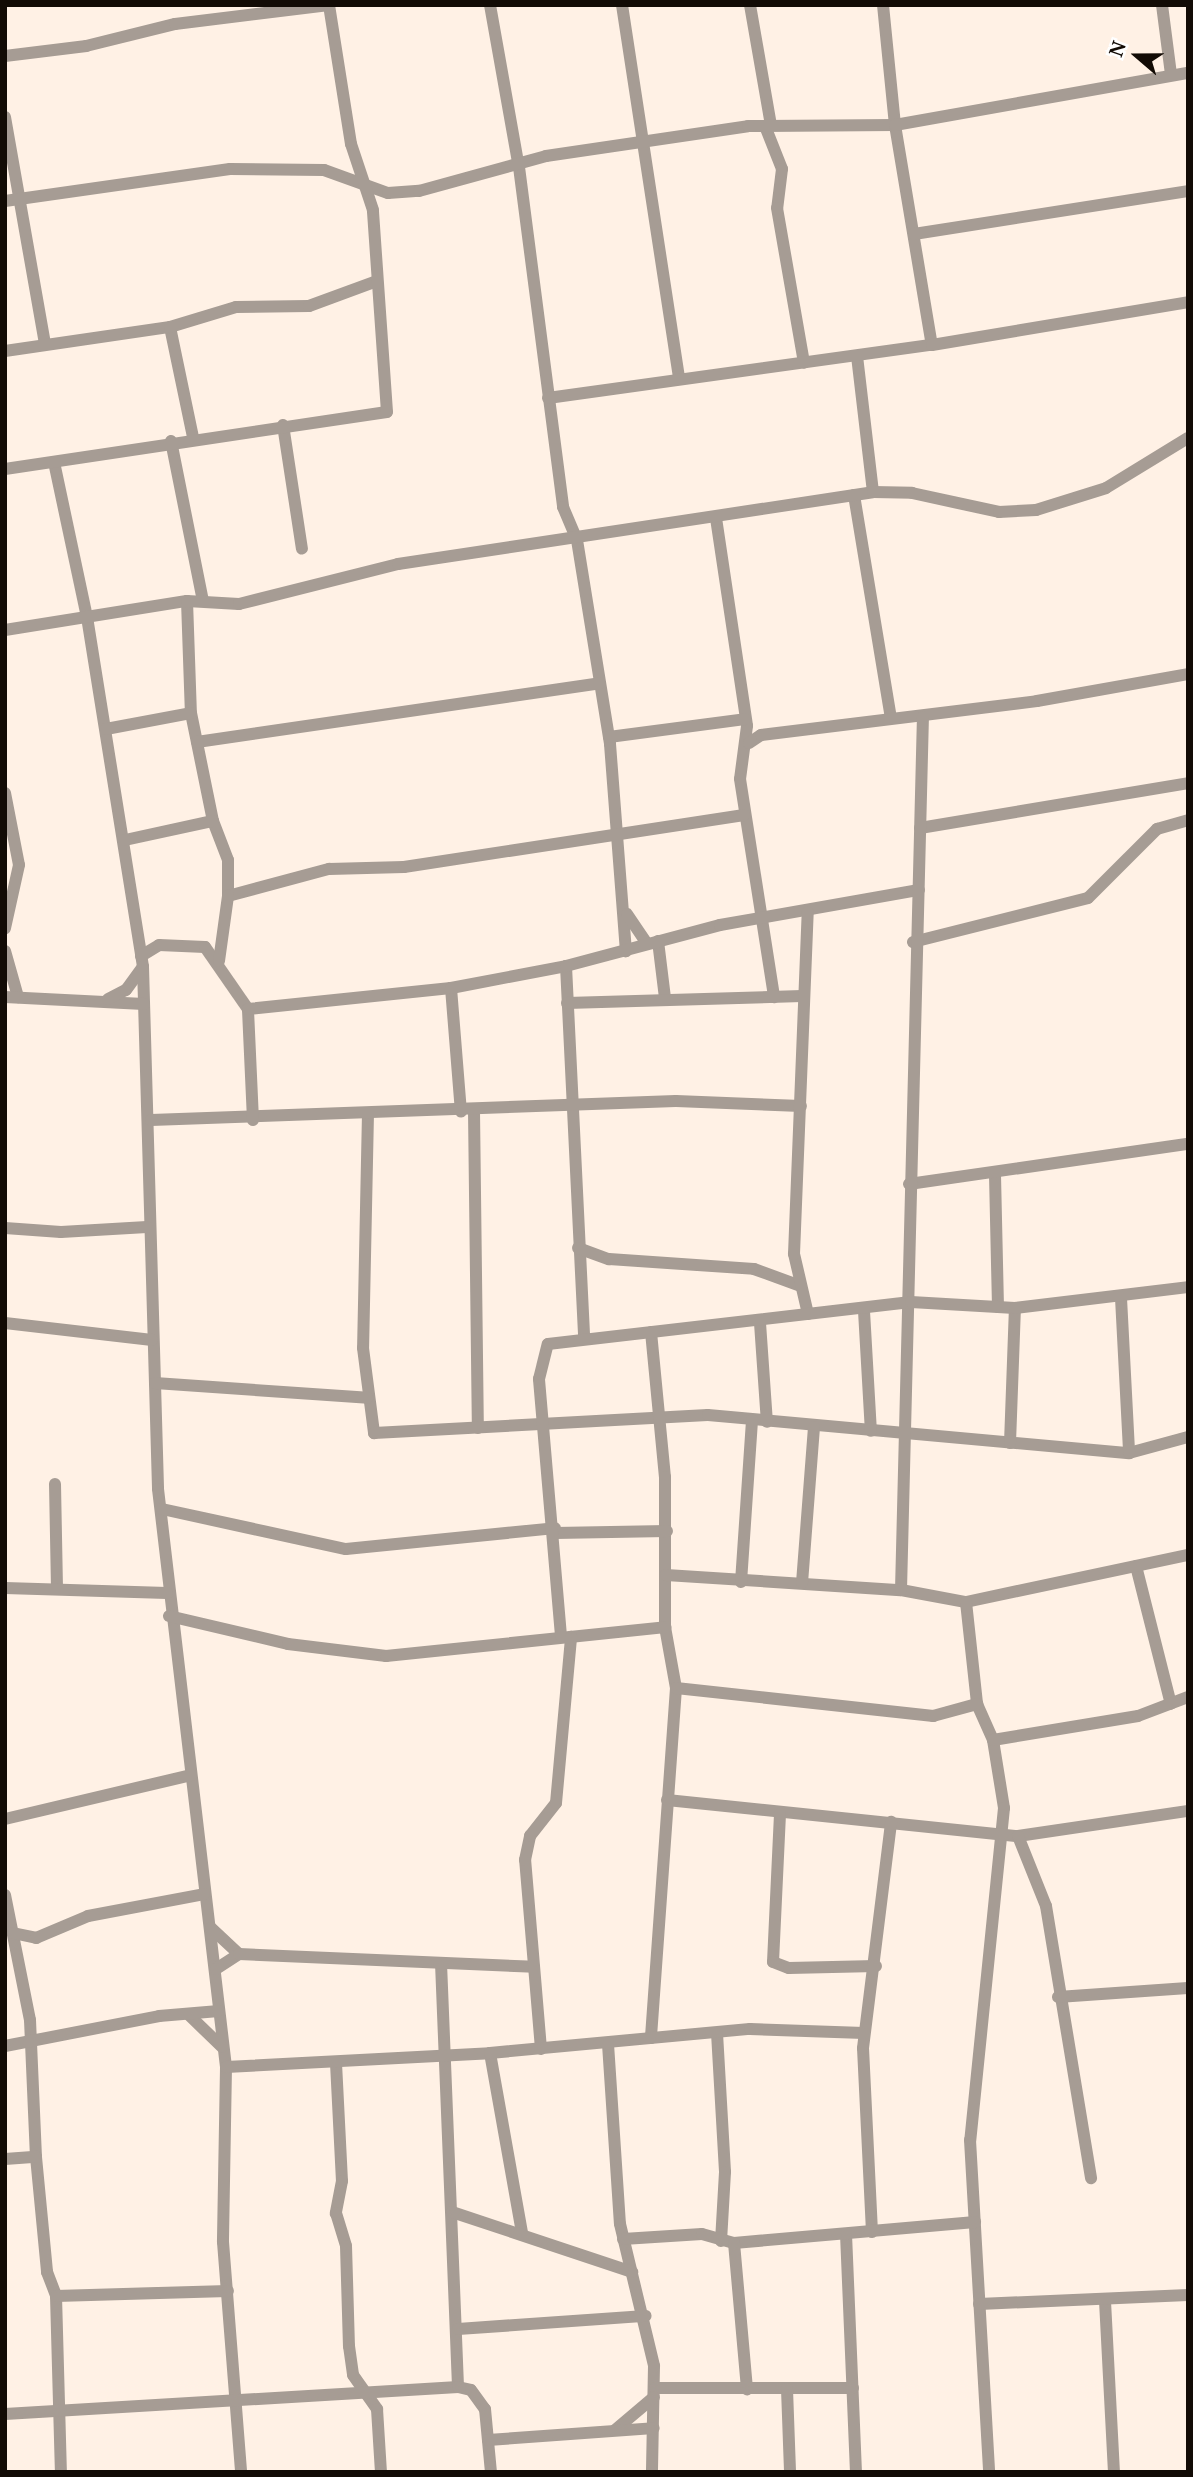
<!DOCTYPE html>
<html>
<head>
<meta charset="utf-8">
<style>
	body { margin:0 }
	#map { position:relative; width:1193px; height:2477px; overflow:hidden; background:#fff1e5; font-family:"Noto Serif",serif }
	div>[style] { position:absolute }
	.street>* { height:12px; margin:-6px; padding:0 6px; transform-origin:6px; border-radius:6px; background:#a69c94 }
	span { translate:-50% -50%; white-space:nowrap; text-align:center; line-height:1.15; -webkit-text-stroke:7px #fff; paint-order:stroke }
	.frame { position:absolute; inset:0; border:7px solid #120b05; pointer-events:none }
	.north { position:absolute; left:1102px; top:21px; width:70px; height:70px; -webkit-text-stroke:5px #fff; paint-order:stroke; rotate:290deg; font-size:19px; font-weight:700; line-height:28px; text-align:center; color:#120b05 }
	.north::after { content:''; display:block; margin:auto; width:24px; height:32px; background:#120b05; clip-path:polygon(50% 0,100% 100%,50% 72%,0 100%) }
</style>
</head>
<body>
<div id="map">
	<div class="street">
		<i style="left:490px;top:5px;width:165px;rotate:79.9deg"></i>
		<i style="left:519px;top:167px;width:343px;rotate:82.6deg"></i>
		<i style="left:563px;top:507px;width:36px;rotate:67deg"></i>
		<i style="left:577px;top:540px;width:207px;rotate:80.8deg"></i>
		<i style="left:610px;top:744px;width:208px;rotate:85.6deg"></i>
		<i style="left:622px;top:5px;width:378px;rotate:81.3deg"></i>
		<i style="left:750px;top:5px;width:122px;rotate:80.1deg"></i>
		<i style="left:883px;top:5px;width:121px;rotate:84.3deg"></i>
		<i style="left:895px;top:125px;width:223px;rotate:80.5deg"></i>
		<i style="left:1162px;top:5px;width:70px;rotate:82.6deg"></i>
		<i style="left:5px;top:56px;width:82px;rotate:-7deg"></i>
		<i style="left:86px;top:46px;width:92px;rotate:-13.9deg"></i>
		<i style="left:175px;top:24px;width:155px;rotate:-7deg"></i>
		<i style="left:5px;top:117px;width:230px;rotate:80deg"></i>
		<i style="left:765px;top:126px;width:46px;rotate:68.4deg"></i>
		<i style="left:782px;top:169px;width:39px;rotate:97deg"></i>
		<i style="left:777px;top:208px;width:157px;rotate:80.1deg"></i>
		<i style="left:5px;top:201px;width:227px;rotate:-8.1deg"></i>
		<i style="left:230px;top:169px;width:94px;rotate:0.6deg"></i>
		<i style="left:324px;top:170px;width:68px;rotate:19.8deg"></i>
		<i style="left:388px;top:193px;width:31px;rotate:-4deg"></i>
		<i style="left:419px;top:191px;width:132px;rotate:-15.4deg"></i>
		<i style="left:546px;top:156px;width:204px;rotate:-8.4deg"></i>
		<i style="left:748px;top:126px;width:147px;rotate:-0.4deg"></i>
		<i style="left:895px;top:125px;width:298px;rotate:-10.1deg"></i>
		<i style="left:914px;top:234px;width:277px;rotate:-8.9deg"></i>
		<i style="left:170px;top:327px;width:112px;rotate:78.2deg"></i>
		<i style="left:5px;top:351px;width:167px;rotate:-8.3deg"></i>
		<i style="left:170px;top:327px;width:69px;rotate:-16.9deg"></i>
		<i style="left:236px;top:307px;width:73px;rotate:-0.8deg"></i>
		<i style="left:309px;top:306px;width:72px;rotate:-20.2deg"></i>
		<i style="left:857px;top:356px;width:137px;rotate:83.3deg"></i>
		<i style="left:548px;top:398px;width:388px;rotate:-7.9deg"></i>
		<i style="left:932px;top:345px;width:260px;rotate:-9.5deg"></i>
		<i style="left:283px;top:425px;width:125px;rotate:81.3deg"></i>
		<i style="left:171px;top:441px;width:163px;rotate:78.7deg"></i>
		<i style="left:54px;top:462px;width:158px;rotate:78deg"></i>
		<i style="left:87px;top:617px;width:354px;rotate:80.9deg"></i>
		<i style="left:143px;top:967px;width:522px;rotate:88.35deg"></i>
		<i style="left:158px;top:1489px;width:582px;rotate:83.29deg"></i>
		<i style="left:226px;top:2067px;width:175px;rotate:91deg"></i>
		<i style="left:223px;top:2242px;width:231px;rotate:85.5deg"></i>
		<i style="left:5px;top:469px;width:386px;rotate:-8.5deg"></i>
		<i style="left:387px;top:412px;width:202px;rotate:-94deg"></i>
		<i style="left:373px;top:210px;width:70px;rotate:-108.4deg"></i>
		<i style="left:351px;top:144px;width:141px;rotate:-99deg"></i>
		<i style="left:854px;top:495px;width:226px;rotate:80.6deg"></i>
		<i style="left:716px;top:518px;width:210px;rotate:81.5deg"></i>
		<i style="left:747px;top:726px;width:53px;rotate:97.5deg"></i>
		<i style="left:740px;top:779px;width:221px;rotate:81.1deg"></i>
		<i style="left:187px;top:601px;width:112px;rotate:88deg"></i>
		<i style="left:191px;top:713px;width:110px;rotate:78.5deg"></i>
		<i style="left:213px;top:821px;width:42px;rotate:69deg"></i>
		<i style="left:228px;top:860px;width:36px;rotate:90deg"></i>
		<i style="left:228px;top:896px;width:105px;rotate:-15deg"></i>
		<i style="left:329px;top:869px;width:75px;rotate:-1.5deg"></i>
		<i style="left:404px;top:867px;width:344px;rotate:-8.7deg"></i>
		<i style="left:5px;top:630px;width:184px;rotate:-9.1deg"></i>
		<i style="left:187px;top:601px;width:52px;rotate:3.3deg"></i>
		<i style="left:239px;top:604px;width:164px;rotate:-14.1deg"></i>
		<i style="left:398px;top:564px;width:480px;rotate:-8.6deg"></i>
		<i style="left:873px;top:492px;width:39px;rotate:1deg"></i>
		<i style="left:912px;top:493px;width:89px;rotate:12.3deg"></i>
		<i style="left:999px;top:512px;width:37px;rotate:-3deg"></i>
		<i style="left:1036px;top:510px;width:73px;rotate:-17.4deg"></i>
		<i style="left:1106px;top:488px;width:96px;rotate:-31.4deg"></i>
		<i style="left:106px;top:729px;width:86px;rotate:-10.7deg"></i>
		<i style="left:609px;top:737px;width:137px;rotate:-7.5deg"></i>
		<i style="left:197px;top:742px;width:407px;rotate:-8.3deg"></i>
		<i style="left:749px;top:743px;width:14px;rotate:-34deg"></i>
		<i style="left:761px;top:735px;width:278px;rotate:-7deg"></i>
		<i style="left:1037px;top:701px;width:153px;rotate:-10.1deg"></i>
		<i style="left:5px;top:793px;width:73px;rotate:79deg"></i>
		<i style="left:19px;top:865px;width:65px;rotate:102.5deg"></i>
		<i style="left:920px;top:828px;width:272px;rotate:-9.5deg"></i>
		<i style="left:125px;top:840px;width:90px;rotate:-12.2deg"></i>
		<i style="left:627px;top:914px;width:36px;rotate:56deg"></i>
		<i style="left:658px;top:941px;width:57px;rotate:83deg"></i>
		<i style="left:913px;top:942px;width:180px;rotate:-14.1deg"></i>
		<i style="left:1088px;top:898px;width:98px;rotate:-45deg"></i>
		<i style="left:1157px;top:829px;width:32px;rotate:-16deg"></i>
		<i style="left:5px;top:951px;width:48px;rotate:74.2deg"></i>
		<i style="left:141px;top:956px;width:21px;rotate:-31deg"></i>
		<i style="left:159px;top:945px;width:46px;rotate:2.5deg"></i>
		<i style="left:205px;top:947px;width:75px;rotate:55.3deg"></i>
		<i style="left:219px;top:961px;width:66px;rotate:-82.1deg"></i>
		<i style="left:566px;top:966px;width:373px;rotate:87.2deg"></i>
		<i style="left:451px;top:988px;width:124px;rotate:85.4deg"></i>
		<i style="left:5px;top:997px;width:139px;rotate:2.9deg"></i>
		<i style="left:108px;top:999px;width:20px;rotate:-27deg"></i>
		<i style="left:126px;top:990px;width:29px;rotate:-54deg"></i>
		<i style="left:567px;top:1003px;width:235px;rotate:-1.7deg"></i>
		<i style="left:474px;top:1111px;width:317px;rotate:89.3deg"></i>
		<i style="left:368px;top:1113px;width:235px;rotate:91.2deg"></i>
		<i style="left:363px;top:1348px;width:86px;rotate:82.6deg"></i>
		<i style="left:374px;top:1433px;width:334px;rotate:-3.1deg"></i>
		<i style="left:708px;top:1415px;width:423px;rotate:5.2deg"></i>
		<i style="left:1129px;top:1453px;width:61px;rotate:-15.2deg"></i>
		<i style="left:151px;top:1120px;width:525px;rotate:-2.07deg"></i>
		<i style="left:676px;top:1101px;width:125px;rotate:2.3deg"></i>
		<i style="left:253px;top:1120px;width:111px;rotate:-92.6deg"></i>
		<i style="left:248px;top:1009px;width:204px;rotate:-5.9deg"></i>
		<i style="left:451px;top:988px;width:117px;rotate:-10.8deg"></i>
		<i style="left:566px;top:966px;width:159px;rotate:-14.9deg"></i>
		<i style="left:720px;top:925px;width:202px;rotate:-10deg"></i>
		<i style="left:995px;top:1175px;width:132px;rotate:88.7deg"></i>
		<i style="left:909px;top:1184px;width:282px;rotate:-8.2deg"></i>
		<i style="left:5px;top:1228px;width:56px;rotate:4.1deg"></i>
		<i style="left:61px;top:1232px;width:86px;rotate:-3.3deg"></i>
		<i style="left:578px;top:1248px;width:33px;rotate:20deg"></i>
		<i style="left:609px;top:1259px;width:145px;rotate:3.9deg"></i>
		<i style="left:754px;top:1269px;width:47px;rotate:20deg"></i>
		<i style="left:1121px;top:1298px;width:155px;rotate:87deg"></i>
		<i style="left:864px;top:1311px;width:120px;rotate:86.7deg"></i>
		<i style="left:808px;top:1314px;width:62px;rotate:-103.1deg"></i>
		<i style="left:794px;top:1254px;width:342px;rotate:-87.7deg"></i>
		<i style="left:5px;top:1323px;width:148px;rotate:6.6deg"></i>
		<i style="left:760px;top:1323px;width:99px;rotate:86deg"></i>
		<i style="left:651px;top:1332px;width:146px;rotate:84.5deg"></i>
		<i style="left:665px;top:1477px;width:150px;rotate:90deg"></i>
		<i style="left:665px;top:1627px;width:62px;rotate:79.8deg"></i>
		<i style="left:676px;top:1688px;width:351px;rotate:94.1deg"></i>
		<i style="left:155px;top:1383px;width:213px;rotate:4deg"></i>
		<i style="left:1010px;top:1443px;width:135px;rotate:-87.9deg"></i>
		<i style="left:55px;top:1484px;width:104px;rotate:88.9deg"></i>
		<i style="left:162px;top:1509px;width:188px;rotate:12.3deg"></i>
		<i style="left:346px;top:1549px;width:210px;rotate:-5.7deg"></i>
		<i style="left:555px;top:1533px;width:112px;rotate:-1deg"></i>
		<i style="left:1136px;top:1566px;width:142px;rotate:75.8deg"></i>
		<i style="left:666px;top:1575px;width:235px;rotate:3.7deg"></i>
		<i style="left:901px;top:1590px;width:66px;rotate:10.5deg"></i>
		<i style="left:966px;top:1602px;width:227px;rotate:-12deg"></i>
		<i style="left:741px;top:1582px;width:162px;rotate:-86.1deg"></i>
		<i style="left:802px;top:1583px;width:156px;rotate:-85.6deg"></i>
		<i style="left:5px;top:1588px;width:162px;rotate:1.8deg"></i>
		<i style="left:901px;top:1590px;width:873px;rotate:-88.56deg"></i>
		<i style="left:966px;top:1602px;width:103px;rotate:83.8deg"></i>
		<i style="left:977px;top:1704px;width:39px;rotate:66deg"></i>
		<i style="left:993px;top:1740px;width:69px;rotate:80.8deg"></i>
		<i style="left:1004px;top:1808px;width:334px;rotate:95.8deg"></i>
		<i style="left:970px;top:2140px;width:333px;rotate:86.7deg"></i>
		<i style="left:169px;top:1616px;width:122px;rotate:13.2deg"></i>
		<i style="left:288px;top:1644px;width:99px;rotate:7deg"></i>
		<i style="left:386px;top:1656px;width:281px;rotate:-5.9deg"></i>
		<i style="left:561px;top:1636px;width:258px;rotate:-94.9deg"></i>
		<i style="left:539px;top:1379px;width:36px;rotate:-76deg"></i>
		<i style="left:548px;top:1344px;width:365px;rotate:-6.6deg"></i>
		<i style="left:911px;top:1302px;width:104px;rotate:3.3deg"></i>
		<i style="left:1015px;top:1308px;width:174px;rotate:-6.9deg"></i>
		<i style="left:676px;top:1688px;width:259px;rotate:6.2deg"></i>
		<i style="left:933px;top:1716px;width:46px;rotate:-15.3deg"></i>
		<i style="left:993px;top:1740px;width:147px;rotate:-9.4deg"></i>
		<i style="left:1138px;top:1716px;width:53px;rotate:-20.8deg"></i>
		<i style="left:667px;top:1800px;width:353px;rotate:5.9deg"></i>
		<i style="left:1018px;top:1836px;width:172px;rotate:-8.4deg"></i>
		<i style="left:780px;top:1814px;width:148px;rotate:92.7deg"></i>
		<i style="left:773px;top:1962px;width:17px;rotate:21deg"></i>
		<i style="left:789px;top:1968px;width:87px;rotate:-1.3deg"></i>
		<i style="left:5px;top:1819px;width:191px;rotate:-13.3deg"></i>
		<i style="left:1018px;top:1836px;width:75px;rotate:68.2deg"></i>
		<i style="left:1046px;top:1906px;width:276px;rotate:80.6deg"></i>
		<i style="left:5px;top:1895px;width:127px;rotate:78.7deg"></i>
		<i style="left:30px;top:2020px;width:137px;rotate:87.5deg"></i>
		<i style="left:36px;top:2157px;width:116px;rotate:84.5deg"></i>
		<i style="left:47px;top:2272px;width:26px;rotate:69deg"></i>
		<i style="left:56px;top:2296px;width:176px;rotate:88.4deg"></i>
		<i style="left:211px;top:1928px;width:38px;rotate:43deg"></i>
		<i style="left:13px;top:1933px;width:24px;rotate:12deg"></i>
		<i style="left:36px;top:1938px;width:56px;rotate:-22.9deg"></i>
		<i style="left:88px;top:1916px;width:118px;rotate:-10.7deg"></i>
		<i style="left:441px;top:1963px;width:424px;rotate:87.7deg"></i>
		<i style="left:216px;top:1969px;width:27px;rotate:-33deg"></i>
		<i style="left:239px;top:1954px;width:295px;rotate:2.5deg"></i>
		<i style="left:1058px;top:1997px;width:130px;rotate:-4deg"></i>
		<i style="left:189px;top:2015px;width:46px;rotate:44.1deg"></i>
		<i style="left:717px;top:2033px;width:139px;rotate:86.7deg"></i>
		<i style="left:725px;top:2172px;width:69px;rotate:93.3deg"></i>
		<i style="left:608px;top:2044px;width:180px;rotate:86.2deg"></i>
		<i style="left:620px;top:2224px;width:146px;rotate:76.5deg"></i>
		<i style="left:654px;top:2366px;width:106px;rotate:91.1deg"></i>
		<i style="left:5px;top:2046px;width:157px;rotate:-11deg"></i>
		<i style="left:159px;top:2016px;width:60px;rotate:-4.8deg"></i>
		<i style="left:541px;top:2049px;width:190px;rotate:-94.8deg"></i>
		<i style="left:525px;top:1860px;width:25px;rotate:-78deg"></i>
		<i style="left:530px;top:1836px;width:42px;rotate:-51.8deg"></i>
		<i style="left:556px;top:1803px;width:167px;rotate:-84.8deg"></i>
		<i style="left:490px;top:2053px;width:183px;rotate:79.9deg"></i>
		<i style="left:336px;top:2063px;width:118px;rotate:87.1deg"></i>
		<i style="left:342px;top:2181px;width:33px;rotate:101deg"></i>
		<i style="left:336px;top:2213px;width:34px;rotate:73deg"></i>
		<i style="left:346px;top:2246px;width:100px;rotate:88.3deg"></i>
		<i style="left:349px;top:2346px;width:29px;rotate:82deg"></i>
		<i style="left:353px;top:2375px;width:42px;rotate:54.8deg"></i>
		<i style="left:377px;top:2409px;width:63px;rotate:86.4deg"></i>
		<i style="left:226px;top:2067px;width:264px;rotate:-3deg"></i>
		<i style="left:490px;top:2053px;width:261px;rotate:-5.3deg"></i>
		<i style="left:750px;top:2029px;width:114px;rotate:2deg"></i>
		<i style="left:5px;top:2159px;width:31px;rotate:-4deg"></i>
		<i style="left:452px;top:2212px;width:190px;rotate:18.4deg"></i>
		<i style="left:872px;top:2232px;width:184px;rotate:-92.8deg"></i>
		<i style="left:863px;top:2048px;width:228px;rotate:-82.9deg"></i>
		<i style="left:846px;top:2234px;width:238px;rotate:87.6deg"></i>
		<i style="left:623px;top:2239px;width:79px;rotate:-3.6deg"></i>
		<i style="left:702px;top:2234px;width:33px;rotate:16deg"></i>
		<i style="left:734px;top:2243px;width:242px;rotate:-5deg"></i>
		<i style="left:734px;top:2243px;width:147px;rotate:84.9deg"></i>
		<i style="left:56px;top:2296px;width:172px;rotate:-1.7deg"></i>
		<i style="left:1105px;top:2301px;width:171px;rotate:87deg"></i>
		<i style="left:979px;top:2304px;width:209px;rotate:-2.5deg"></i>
		<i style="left:458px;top:2329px;width:188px;rotate:-4deg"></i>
		<i style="left:655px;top:2388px;width:198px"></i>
		<i style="left:787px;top:2389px;width:83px;rotate:87.9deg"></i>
		<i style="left:5px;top:2414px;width:454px;rotate:-3.4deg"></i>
		<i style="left:458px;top:2387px;width:13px;rotate:13deg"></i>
		<i style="left:471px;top:2390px;width:24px;rotate:54deg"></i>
		<i style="left:485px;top:2409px;width:63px;rotate:84.6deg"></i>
		<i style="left:615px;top:2430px;width:51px;rotate:-40.2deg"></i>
		<i style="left:488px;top:2440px;width:166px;rotate:-4.1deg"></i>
	</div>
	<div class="frame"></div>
	<div class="north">N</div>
</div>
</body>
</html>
